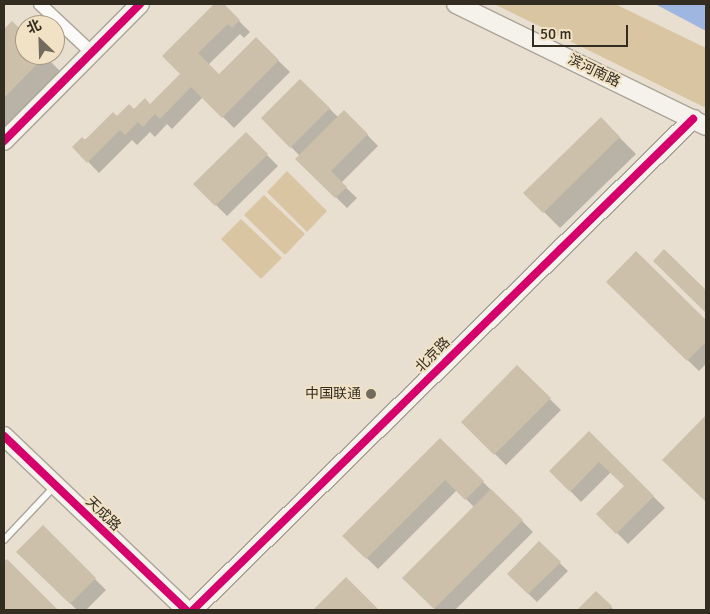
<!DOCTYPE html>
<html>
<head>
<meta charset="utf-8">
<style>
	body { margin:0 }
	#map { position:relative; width:710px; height:614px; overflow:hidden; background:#e8dfd0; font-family:Signika,"Noto Sans SC",sans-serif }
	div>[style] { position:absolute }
	.green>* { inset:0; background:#d9c5a2 }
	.water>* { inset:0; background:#9fb7e0 }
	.shadow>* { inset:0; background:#0003 }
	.building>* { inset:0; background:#ccc0ab }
	.roads { filter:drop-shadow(1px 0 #aba498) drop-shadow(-1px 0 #aba498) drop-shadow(0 1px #aba498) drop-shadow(0 -1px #aba498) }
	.lane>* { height:6px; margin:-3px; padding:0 3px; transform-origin:3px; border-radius:3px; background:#fcfaf8 }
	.street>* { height:12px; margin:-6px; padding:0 6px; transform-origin:6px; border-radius:6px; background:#fcfaf8 }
	.secondary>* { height:18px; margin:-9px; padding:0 9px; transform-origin:9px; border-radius:9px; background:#f5f2ec }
	.cycleway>* { height:8px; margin:-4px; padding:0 4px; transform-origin:4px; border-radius:4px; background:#d6006c }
	.dots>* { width:14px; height:14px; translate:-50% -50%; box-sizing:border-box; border:2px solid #f2e2c5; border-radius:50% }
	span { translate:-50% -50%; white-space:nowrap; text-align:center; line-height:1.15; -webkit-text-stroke:4px #f2e2c5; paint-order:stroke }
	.street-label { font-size:14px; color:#322c21 }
	.poi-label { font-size:14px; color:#322c21 }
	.right { translate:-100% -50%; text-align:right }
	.frame { position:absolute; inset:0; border:5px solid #322c21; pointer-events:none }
	.north { position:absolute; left:15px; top:15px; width:50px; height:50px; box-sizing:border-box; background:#f2e2c5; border:1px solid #a59983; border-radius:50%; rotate:336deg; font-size:14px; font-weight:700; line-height:20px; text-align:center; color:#322c21 }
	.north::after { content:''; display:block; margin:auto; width:18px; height:22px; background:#726b5e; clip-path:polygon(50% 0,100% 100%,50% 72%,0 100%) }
	.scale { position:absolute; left:532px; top:25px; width:96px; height:22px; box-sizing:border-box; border:2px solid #322c21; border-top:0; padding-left:6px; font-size:15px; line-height:18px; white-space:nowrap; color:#322c21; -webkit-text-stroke:4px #f2e2c5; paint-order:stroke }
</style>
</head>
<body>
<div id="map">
	<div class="green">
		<i style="clip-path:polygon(494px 4px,615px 4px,706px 48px,706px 108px)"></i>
		<i style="clip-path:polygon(287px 171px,327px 211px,307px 232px,267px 192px)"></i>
		<i style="clip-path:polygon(264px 195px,305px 234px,285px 255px,244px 215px)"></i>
		<i style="clip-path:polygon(241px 219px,282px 258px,261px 279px,221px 239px)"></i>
	</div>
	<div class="water">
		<i style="clip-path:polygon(655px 4px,706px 4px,706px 31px)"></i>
	</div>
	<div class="shadow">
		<i style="clip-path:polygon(216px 4px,222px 4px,250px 32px,244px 38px,240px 34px,208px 65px,219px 76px,256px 39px,290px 72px,234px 128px,203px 97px,172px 129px,167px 124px,155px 137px,150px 132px,137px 145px,132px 140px,99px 173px,74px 147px,117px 118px,150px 105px,181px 74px,164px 56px)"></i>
		<i style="clip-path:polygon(12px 23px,25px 36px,25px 55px,44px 55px,61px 72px,4px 130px,4px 31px)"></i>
		<i style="clip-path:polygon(300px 80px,338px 117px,344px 111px,378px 146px,341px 183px,357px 198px,347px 208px,297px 159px,300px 156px,262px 118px)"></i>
		<i style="clip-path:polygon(601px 119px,636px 154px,560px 228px,525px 193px)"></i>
		<i style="clip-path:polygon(246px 134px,278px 166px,227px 216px,195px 184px)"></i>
		<i style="clip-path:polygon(636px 253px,706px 322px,706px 364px,699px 371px,607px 282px)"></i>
		<i style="clip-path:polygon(517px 367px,561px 410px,506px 465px,463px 422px)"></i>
		<i style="clip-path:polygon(706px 416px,706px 501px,664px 460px)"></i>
		<i style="clip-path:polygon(589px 433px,665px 508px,628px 544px,598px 514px,626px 486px,611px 472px,581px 502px,551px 471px)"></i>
		<i style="clip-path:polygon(440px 439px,533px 532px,455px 610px,436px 610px,403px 578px,474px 507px,457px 490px,378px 569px,344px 536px)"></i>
		<i style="clip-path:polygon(43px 527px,106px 590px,86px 610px,77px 610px,18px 552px)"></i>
		<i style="clip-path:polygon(539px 543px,568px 571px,537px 602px,508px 574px)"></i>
		<i style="clip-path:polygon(7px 561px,56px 610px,4px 610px,4px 564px)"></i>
		<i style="clip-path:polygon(346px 579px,378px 610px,315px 610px)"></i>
		<i style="clip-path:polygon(596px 592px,614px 610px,579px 610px)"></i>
	</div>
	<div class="building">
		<i style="clip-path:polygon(214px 4px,224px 4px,240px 20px,232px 28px,228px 24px,198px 53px,219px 74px,256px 37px,279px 60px,222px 118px,191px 87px,160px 119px,155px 114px,143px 127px,138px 122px,125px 135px,120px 130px,87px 163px,72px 147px,82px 137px,85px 140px,113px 112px,117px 116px,129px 104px,134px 109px,145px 98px,150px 104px,180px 74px,162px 56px)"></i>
		<i style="clip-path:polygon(12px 21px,25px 34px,25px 55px,46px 55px,4px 98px,4px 29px)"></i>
		<i style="clip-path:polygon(300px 79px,330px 108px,290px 148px,261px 118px)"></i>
		<i style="clip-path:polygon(344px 110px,368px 134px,331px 171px,347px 187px,335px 198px,295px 159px)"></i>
		<i style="clip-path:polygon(601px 117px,620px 137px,543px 213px,523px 193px)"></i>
		<i style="clip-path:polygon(246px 132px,268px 154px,215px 206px,193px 184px)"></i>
		<i style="clip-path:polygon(664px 249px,706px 290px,706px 313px,653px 261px)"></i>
		<i style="clip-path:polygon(636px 251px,706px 320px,706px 342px,687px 361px,606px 282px)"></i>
		<i style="clip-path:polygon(517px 365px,551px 398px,494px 455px,461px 422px)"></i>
		<i style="clip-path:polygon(706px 415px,706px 502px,662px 460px)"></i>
		<i style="clip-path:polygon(589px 431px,654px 496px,616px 534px,596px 514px,624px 486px,599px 462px,570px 492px,549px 471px)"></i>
		<i style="clip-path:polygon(440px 438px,484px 481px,465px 500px,445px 480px,366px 559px,342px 536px)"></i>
		<i style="clip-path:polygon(491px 489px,523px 520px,434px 609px,402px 578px)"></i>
		<i style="clip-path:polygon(43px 525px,96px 578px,70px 604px,16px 552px)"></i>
		<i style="clip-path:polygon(539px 541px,561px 562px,528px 594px,507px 574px)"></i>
		<i style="clip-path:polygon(7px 559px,58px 610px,4px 610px,4px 562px)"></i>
		<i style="clip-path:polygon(346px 577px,379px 610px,313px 610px)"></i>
		<i style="clip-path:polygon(596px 591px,612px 606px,608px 610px,577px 610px)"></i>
	</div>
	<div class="roads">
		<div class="lane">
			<i style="left:4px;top:540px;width:73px;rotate:-46.7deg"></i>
		</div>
		<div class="street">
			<i style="left:40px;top:4px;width:71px;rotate:43.3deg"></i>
		</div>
		<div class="secondary">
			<i style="left:456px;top:4px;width:278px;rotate:26deg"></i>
			<i style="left:4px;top:141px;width:193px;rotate:-45.2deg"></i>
			<i style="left:4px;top:436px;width:252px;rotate:43.7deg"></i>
			<i style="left:193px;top:610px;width:701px;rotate:-44.48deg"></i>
		</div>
	</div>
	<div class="cycleway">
		<i style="left:4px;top:141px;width:193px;rotate:-45.2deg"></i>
		<i style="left:4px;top:436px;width:252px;rotate:43.7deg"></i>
		<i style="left:193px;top:610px;width:701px;rotate:-44.48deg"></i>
	</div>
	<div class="dots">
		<i style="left:371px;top:394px;background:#726b5e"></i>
	</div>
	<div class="street-label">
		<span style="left:594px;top:71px;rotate:26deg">滨河南路</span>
		<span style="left:433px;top:355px;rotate:-45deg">北京路</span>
		<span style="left:103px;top:514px;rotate:44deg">天成路</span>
	</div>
	<div class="poi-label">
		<span class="right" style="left:361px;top:394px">中国联通</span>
	</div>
	<div class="frame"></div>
	<div class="north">北</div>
	<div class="scale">50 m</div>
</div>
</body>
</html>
